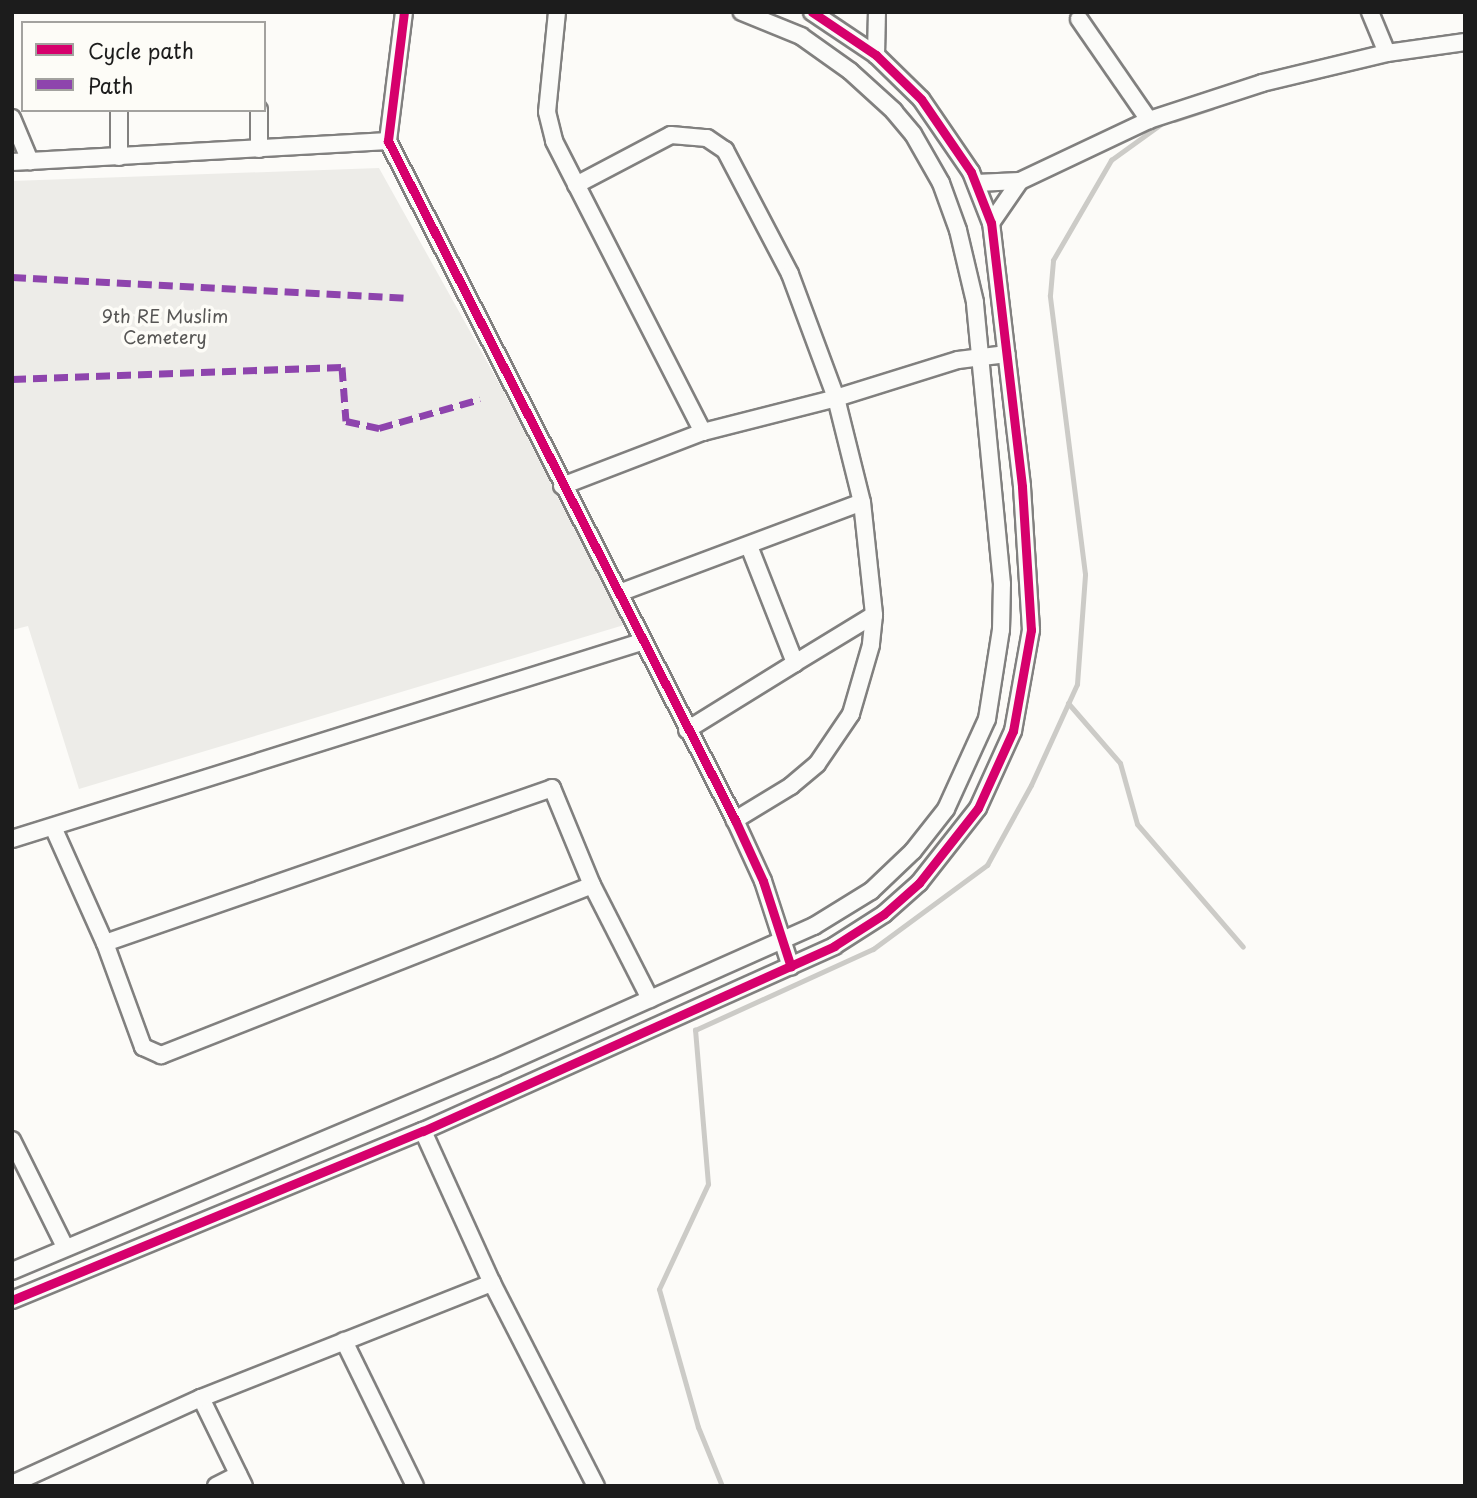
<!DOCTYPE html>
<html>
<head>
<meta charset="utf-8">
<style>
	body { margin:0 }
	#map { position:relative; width:1477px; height:1498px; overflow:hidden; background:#fcfbf8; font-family:"Playpen Sans",sans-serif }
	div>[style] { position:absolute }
	.green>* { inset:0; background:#edece8 }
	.stream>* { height:5px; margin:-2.5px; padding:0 2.5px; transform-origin:2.5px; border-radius:2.5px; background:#cccbc7 }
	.roads { filter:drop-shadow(2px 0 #81807f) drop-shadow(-2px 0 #81807f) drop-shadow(0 2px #81807f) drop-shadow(0 -2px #81807f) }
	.minor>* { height:16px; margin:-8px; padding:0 8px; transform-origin:8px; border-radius:8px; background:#fbfbf9 }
	.quiet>* { height:7px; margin-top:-3.5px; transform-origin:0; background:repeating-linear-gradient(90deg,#8e44ad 0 14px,transparent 0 21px) }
	.cycleway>* { height:9px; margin:-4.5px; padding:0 4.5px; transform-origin:4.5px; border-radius:4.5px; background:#d6006c }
	span { translate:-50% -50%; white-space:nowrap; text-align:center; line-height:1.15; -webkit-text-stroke:7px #fdfcf7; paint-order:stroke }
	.park-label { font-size:18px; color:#575655 }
	.frame { position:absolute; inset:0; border:14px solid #1c1c1c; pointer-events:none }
	.legend { position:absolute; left:21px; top:21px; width:245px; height:91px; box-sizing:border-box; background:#fdfcf7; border:2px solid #a3a29f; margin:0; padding:9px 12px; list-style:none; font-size:21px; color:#1c1c1c }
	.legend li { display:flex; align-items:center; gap:14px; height:35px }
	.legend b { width:35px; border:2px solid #a3a29f }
</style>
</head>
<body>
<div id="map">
	<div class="green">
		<i style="clip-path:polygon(379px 168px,505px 394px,624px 625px,79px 789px,28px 626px,12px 630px,12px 181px)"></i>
	</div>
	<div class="stream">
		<i style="left:1174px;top:120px;width:40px;rotate:-18deg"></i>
		<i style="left:1068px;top:703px;width:79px;rotate:49.1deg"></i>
		<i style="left:1120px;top:763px;width:63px;rotate:74.4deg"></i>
		<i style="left:1137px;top:824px;width:162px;rotate:49.2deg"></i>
		<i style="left:722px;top:1486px;width:64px;rotate:-112.1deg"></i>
		<i style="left:698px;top:1427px;width:143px;rotate:-105.8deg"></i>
		<i style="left:659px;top:1289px;width:116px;rotate:-65deg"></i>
		<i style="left:708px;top:1184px;width:155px;rotate:-94.8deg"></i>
		<i style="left:695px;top:1030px;width:196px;rotate:-24.5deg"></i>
		<i style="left:873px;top:949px;width:142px;rotate:-36.4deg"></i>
		<i style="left:987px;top:865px;width:91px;rotate:-61.2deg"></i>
		<i style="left:1031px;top:785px;width:111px;rotate:-65.5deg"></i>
		<i style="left:1077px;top:684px;width:110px;rotate:-85.8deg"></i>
		<i style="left:1085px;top:574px;width:281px;rotate:-97.2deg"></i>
		<i style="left:1050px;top:295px;width:35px;rotate:-85deg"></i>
		<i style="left:1053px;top:260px;width:116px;rotate:-59.9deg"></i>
		<i style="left:1111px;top:160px;width:62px;rotate:-35.8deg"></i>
	</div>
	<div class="roads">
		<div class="minor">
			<i style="left:404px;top:12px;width:130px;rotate:97.1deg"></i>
			<i style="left:388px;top:141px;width:763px;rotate:62.93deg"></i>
			<i style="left:735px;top:820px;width:67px;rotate:65.3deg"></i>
			<i style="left:763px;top:881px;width:90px;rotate:72deg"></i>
			<i style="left:557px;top:12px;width:100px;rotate:95.7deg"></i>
			<i style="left:547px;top:112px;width:30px;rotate:76deg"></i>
			<i style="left:554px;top:141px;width:327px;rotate:62.9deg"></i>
			<i style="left:1370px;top:12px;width:44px;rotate:67.5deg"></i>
			<i style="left:1079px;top:19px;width:123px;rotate:55.3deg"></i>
			<i style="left:876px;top:55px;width:43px;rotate:-88.7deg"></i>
			<i style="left:259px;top:110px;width:39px;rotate:90deg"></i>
			<i style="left:12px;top:118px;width:47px;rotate:67.3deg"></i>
			<i style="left:119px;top:157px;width:47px;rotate:-90deg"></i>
			<i style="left:12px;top:162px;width:377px;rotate:-3.2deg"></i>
			<i style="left:976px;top:183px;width:44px;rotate:-2.6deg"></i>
			<i style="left:1020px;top:181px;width:143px;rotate:-25.3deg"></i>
			<i style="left:1149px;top:120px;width:119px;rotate:-18.1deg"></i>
			<i style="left:1262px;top:83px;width:129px;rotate:-13.5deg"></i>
			<i style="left:1387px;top:53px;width:79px;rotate:-8deg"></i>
			<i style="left:576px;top:185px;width:107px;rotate:-27.8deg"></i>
			<i style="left:671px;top:135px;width:36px;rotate:5deg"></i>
			<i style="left:707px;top:138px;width:22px;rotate:34deg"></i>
			<i style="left:725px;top:150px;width:140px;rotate:62.3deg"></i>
			<i style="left:790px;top:274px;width:132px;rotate:69.6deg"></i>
			<i style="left:836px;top:398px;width:107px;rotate:76deg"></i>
			<i style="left:862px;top:502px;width:114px;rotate:83.9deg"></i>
			<i style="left:874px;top:615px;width:30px;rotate:96deg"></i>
			<i style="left:871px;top:645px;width:72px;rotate:106.2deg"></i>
			<i style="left:851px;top:714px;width:60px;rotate:124.2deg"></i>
			<i style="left:817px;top:764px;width:34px;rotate:140deg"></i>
			<i style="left:791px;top:786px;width:66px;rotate:148.7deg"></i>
			<i style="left:991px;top:223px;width:51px;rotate:-55.4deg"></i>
			<i style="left:562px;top:486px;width:151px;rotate:-21deg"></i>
			<i style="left:703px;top:432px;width:137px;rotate:-14.3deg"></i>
			<i style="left:836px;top:398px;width:128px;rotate:-17.3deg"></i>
			<i style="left:958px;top:360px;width:49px;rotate:-7deg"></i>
			<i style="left:749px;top:546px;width:126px;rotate:68.5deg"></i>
			<i style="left:795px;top:663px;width:92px;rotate:-31.3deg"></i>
			<i style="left:619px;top:593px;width:259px;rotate:-20.5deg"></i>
			<i style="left:687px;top:730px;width:127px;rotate:-31.8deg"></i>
			<i style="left:53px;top:827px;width:127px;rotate:65.9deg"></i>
			<i style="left:105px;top:943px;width:111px;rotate:69.9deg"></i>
			<i style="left:143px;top:1047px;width:20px;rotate:24deg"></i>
			<i style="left:161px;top:1055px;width:463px;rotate:-21.5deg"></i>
			<i style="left:12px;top:839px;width:659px;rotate:-17.39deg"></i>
			<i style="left:105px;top:943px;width:473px;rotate:-19.1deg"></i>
			<i style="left:552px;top:788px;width:105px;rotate:67.6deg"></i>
			<i style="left:592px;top:885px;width:128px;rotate:63deg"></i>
			<i style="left:423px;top:1131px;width:167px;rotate:65.6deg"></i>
			<i style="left:492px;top:1283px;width:228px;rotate:62.9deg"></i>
			<i style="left:12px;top:1140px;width:119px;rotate:63.6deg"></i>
			<i style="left:12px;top:1271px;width:524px;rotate:-22.8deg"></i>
			<i style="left:495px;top:1068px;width:349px;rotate:-24deg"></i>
			<i style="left:814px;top:926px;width:67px;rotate:-31.6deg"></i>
			<i style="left:871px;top:891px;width:58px;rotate:-43.6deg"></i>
			<i style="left:913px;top:851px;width:53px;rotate:-51.8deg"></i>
			<i style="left:946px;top:809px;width:99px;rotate:-65.5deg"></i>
			<i style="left:987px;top:719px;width:90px;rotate:-81.1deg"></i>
			<i style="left:1001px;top:630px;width:46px;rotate:-88.8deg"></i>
			<i style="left:1002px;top:584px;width:283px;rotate:-95.5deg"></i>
			<i style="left:975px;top:302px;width:74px;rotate:-103.3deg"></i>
			<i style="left:958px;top:230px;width:50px;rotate:-109.9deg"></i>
			<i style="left:941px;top:183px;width:56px;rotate:-119.7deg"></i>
			<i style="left:913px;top:134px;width:30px;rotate:-130deg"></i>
			<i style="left:894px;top:111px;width:59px;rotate:-137.7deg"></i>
			<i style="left:850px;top:71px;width:60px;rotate:-144.5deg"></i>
			<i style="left:801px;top:36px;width:64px;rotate:-157.9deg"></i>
			<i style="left:12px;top:1300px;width:444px;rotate:-22.4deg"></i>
			<i style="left:423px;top:1131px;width:451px;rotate:-24.2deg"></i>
			<i style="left:834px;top:946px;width:59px;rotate:-32.6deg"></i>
			<i style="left:884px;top:914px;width:47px;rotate:-41.5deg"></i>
			<i style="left:919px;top:883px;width:95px;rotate:-51.8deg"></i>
			<i style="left:978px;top:808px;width:85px;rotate:-65.6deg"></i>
			<i style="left:1013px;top:731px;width:103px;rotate:-79.9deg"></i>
			<i style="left:1031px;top:630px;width:144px;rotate:-93.6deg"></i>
			<i style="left:1022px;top:486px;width:265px;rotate:-96.7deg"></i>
			<i style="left:991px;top:223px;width:55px;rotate:-111.4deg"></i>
			<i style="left:971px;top:172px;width:88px;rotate:-124.4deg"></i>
			<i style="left:921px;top:99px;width:63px;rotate:-135.6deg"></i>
			<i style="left:876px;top:55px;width:77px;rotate:-146.1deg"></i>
			<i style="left:344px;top:1341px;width:161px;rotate:63.9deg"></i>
			<i style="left:201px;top:1398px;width:98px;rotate:64deg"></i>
			<i style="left:12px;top:1484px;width:208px;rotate:-24.5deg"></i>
			<i style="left:201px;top:1398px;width:313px;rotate:-21.6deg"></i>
			<i style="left:216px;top:1486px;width:25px;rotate:-27deg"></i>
		</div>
	</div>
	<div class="quiet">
		<i style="left:12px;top:277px;width:399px;rotate:3deg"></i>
		<i style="left:12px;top:379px;width:330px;rotate:-2.1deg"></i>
		<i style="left:342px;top:367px;width:54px;rotate:85.8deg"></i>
		<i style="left:346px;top:421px;width:34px;rotate:12deg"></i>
		<i style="left:379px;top:428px;width:105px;rotate:-16deg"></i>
	</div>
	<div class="cycleway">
		<i style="left:404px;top:12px;width:130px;rotate:97.1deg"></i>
		<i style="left:388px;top:141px;width:763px;rotate:62.93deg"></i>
		<i style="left:735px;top:820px;width:67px;rotate:65.3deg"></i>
		<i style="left:763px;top:881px;width:90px;rotate:72deg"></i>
		<i style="left:12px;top:1300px;width:444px;rotate:-22.4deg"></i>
		<i style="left:423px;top:1131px;width:451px;rotate:-24.2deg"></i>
		<i style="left:834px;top:946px;width:59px;rotate:-32.6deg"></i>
		<i style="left:884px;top:914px;width:47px;rotate:-41.5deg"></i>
		<i style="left:919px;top:883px;width:95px;rotate:-51.8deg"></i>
		<i style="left:978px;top:808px;width:85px;rotate:-65.6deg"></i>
		<i style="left:1013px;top:731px;width:103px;rotate:-79.9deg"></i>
		<i style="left:1031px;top:630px;width:144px;rotate:-93.6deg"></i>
		<i style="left:1022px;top:486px;width:265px;rotate:-96.7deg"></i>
		<i style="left:991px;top:223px;width:55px;rotate:-111.4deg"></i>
		<i style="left:971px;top:172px;width:88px;rotate:-124.4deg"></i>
		<i style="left:921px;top:99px;width:63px;rotate:-135.6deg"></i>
		<i style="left:876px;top:55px;width:77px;rotate:-146.1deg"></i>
	</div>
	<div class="park-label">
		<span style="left:165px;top:327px">9th RE Muslim<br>Cemetery</span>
	</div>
	<div class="frame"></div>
	<ul class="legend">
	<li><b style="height:9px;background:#d6006c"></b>Cycle path</li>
	<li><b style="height:9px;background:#8e44ad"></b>Path</li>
	</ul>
</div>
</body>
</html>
